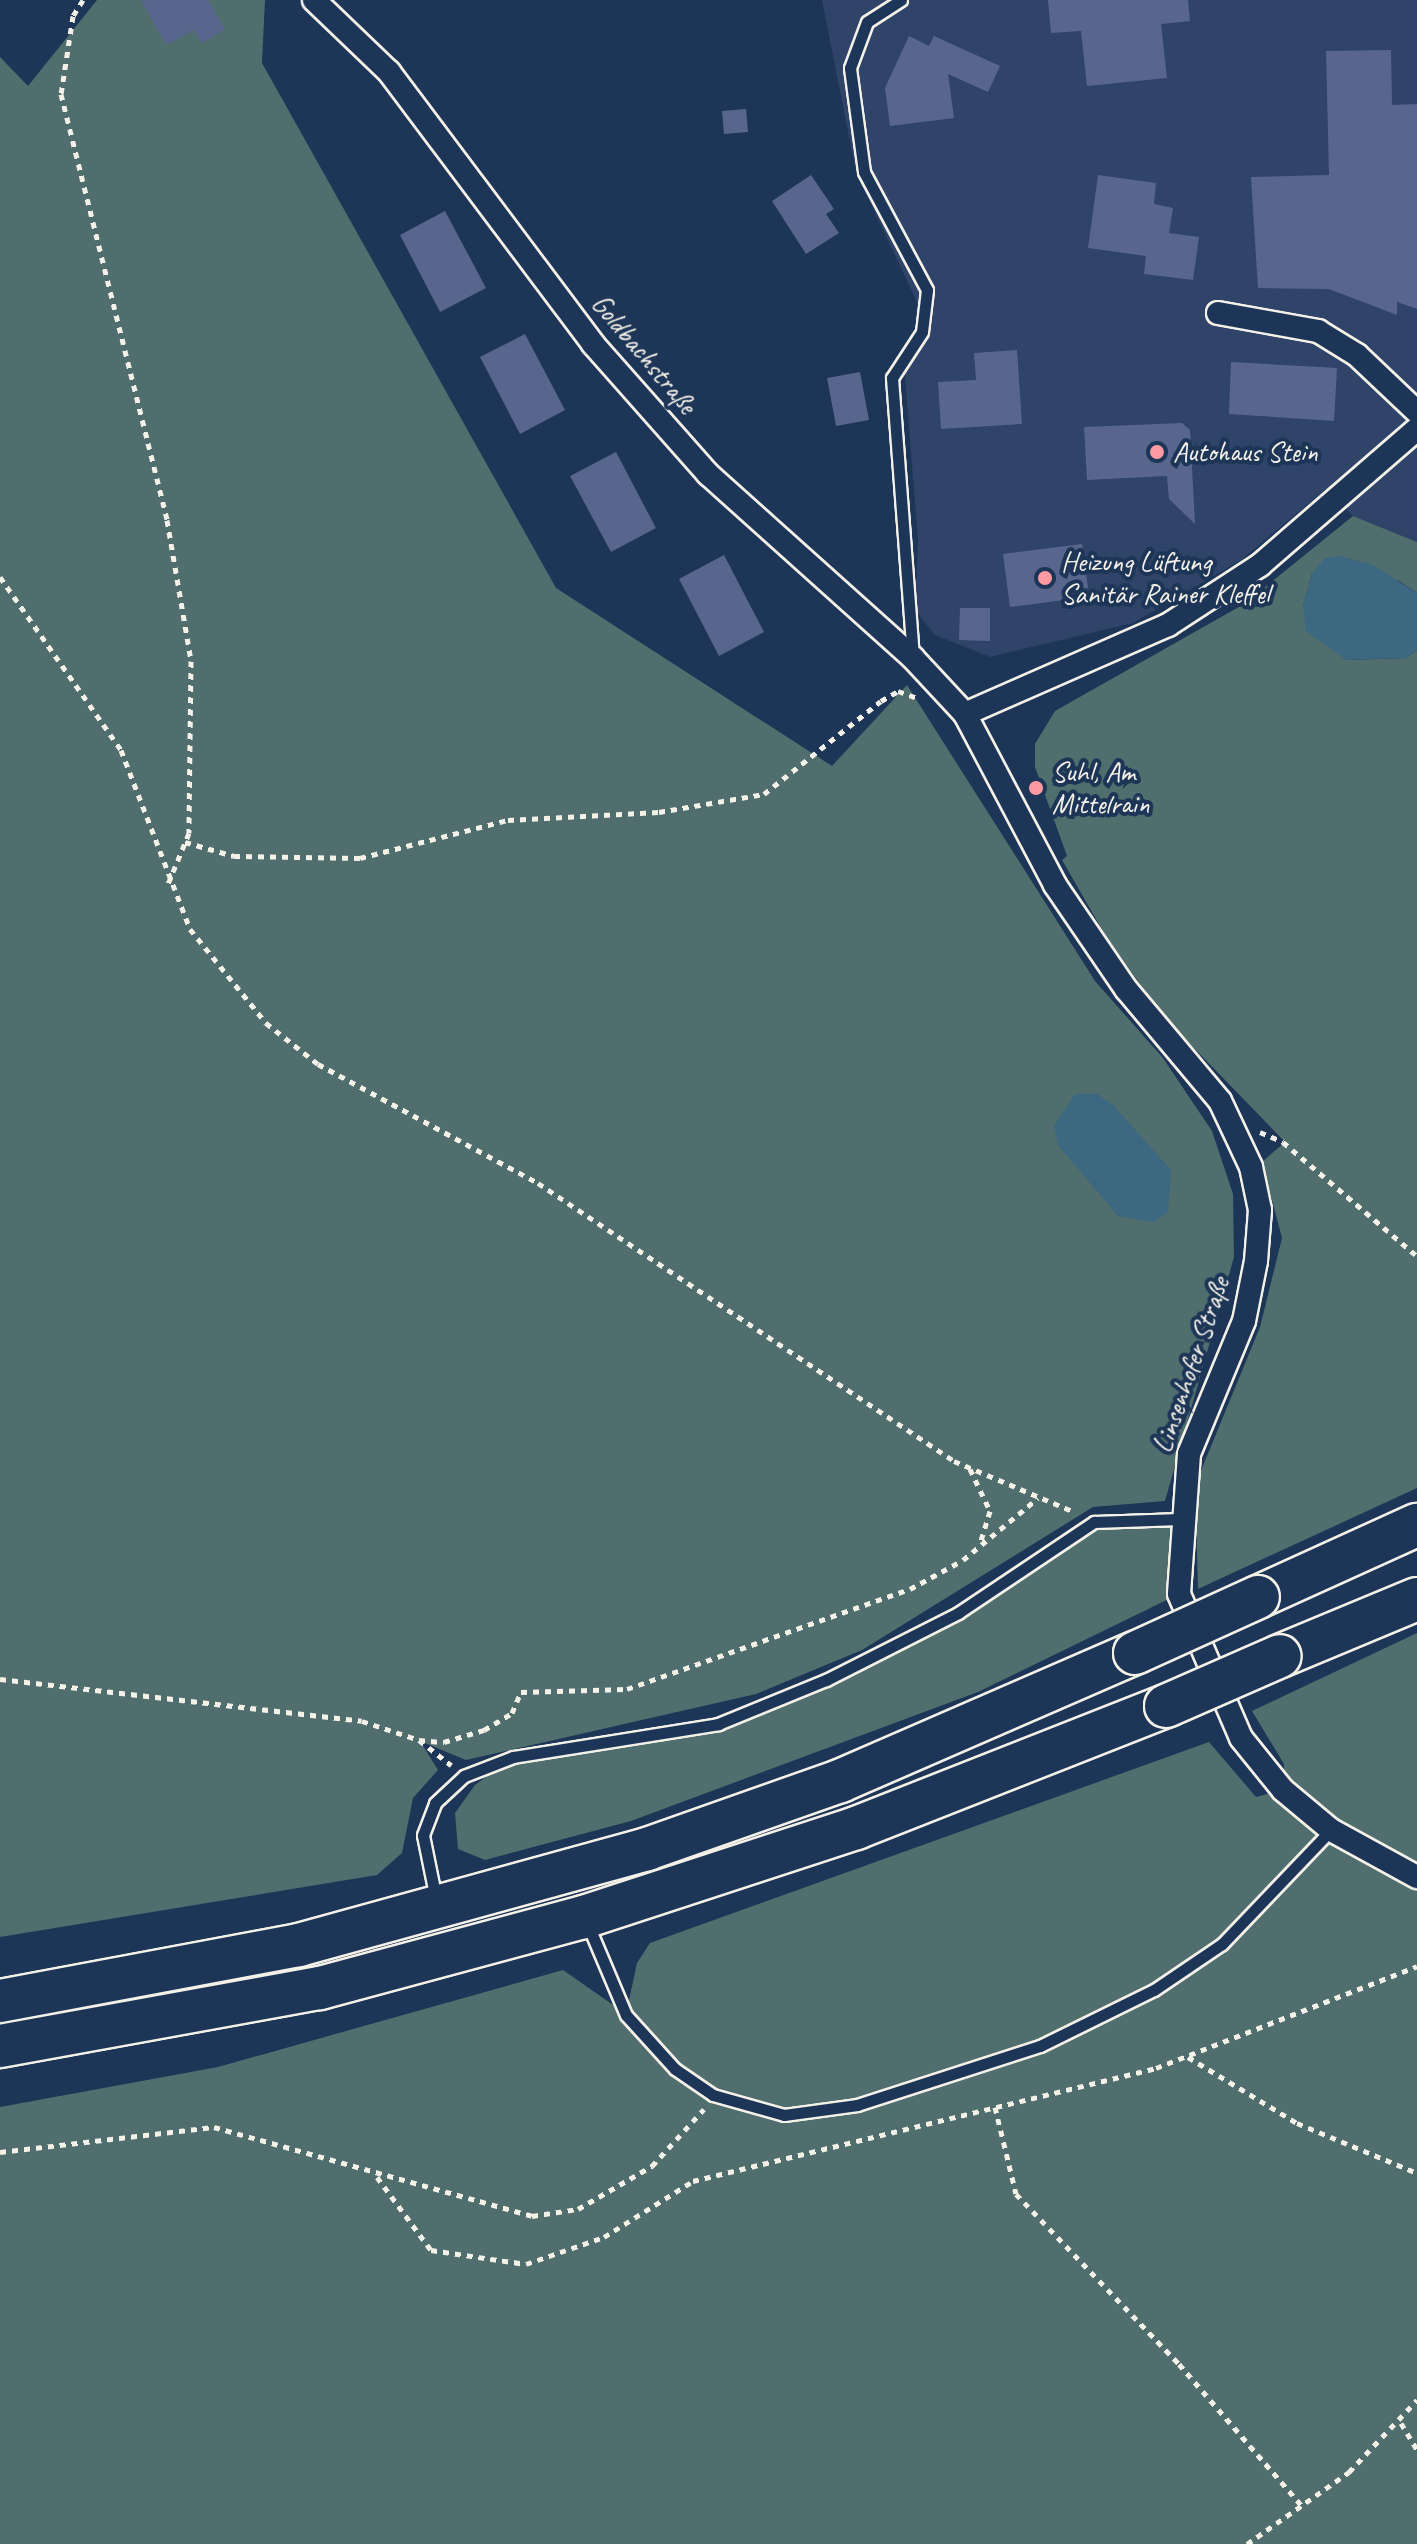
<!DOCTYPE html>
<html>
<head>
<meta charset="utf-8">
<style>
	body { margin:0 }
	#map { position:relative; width:1417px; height:2544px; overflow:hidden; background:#1d3557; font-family:Caveat,sans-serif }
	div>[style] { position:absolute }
	.built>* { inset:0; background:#2f4468 }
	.green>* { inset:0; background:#506e6d }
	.water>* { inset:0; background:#3c6882 }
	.building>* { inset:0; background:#58668e }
	.path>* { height:5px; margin-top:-2.5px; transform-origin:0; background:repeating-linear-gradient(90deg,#f4f1e8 0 6px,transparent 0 12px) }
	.roads { filter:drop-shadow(2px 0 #f4f1e8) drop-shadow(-2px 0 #f4f1e8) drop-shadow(0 2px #f4f1e8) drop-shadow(0 -2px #f4f1e8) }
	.service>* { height:11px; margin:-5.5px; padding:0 5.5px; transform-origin:5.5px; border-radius:5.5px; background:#1d3557 }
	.minor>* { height:22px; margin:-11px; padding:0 11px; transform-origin:11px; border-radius:11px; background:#1d3557 }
	.motorway>* { height:42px; margin:-21px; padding:0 21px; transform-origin:21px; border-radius:21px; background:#1d3557 }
	.bridges { filter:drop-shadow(2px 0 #f4f1e8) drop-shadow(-2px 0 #f4f1e8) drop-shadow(0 2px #f4f1e8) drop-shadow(0 -2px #f4f1e8) }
	.motorway-bridge>* { height:42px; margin:-21px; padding:0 21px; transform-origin:21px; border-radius:21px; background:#1d3557 }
	.dots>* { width:22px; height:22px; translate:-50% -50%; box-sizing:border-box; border:4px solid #1d3557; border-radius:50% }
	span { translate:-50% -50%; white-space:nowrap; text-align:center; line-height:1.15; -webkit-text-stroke:8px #1d3557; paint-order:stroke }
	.street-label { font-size:28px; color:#f4f1e8 }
	.poi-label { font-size:28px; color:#f4f1e8 }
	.left { translate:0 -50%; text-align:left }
</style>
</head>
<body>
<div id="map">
	<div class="built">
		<i style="clip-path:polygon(822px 0,1417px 0,1417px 542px,1353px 516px,1326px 489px,1241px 560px,1133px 623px,990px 657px,935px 635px,915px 610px,918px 541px,904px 364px,916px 337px,917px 302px,856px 172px)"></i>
	</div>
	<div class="green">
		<i style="clip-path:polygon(97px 0,265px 0,262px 63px,556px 588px,832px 766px,907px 685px,1095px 981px,1163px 1058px,1212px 1131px,1233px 1194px,1234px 1257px,1165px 1501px,1093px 1507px,862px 1650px,756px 1694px,466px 1760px,420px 1741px,438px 1770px,413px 1798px,402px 1853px,377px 1875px,0 1937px,0 57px,28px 86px)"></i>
		<i style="clip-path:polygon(1353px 516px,1417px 542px,1417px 593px,1399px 581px,1312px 574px,1303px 606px,1346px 660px,1406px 658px,1417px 650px,1417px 1488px,1198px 1589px,1195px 1485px,1260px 1327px,1282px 1238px,1262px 1162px,1285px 1142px,1161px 1014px,1104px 933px,1062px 860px,1067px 856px,1035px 767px,1035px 744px,1055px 711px,1244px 604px)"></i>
		<i style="clip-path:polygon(1180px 1519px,1179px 1594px,978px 1692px,631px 1821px,485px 1860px,458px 1849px,455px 1813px,475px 1785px,513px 1757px,718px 1724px,958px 1613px,1094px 1522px)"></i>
		<i style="clip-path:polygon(1417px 1633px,1417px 2544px,0 2544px,0 2107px,218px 2067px,563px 1970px,626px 2014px,637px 1963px,650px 1943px,1209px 1742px,1256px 1797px,1283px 1790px,1284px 1764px,1252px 1711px)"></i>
	</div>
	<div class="water">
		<i style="clip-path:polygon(1339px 556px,1373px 565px,1417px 593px,1417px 650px,1406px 658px,1346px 660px,1306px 631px,1303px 606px,1312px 574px,1325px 558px)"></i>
		<i style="clip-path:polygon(1075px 1094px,1097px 1094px,1113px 1105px,1171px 1170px,1168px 1212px,1154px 1222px,1118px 1216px,1058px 1145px,1054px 1126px)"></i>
	</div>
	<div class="building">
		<i style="clip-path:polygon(141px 0,208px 0,225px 29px,202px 43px,194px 30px,166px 45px)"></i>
		<i style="clip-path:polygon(1048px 0,1188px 0,1190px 21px,1161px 24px,1167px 78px,1087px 86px,1081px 31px,1051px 33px)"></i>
		<i style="clip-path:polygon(909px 36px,929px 46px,934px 36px,1000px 66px,988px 92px,948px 74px,954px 118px,890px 126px,885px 88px)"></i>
		<i style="clip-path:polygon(1391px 50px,1392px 105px,1417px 104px,1417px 309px,1397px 302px,1397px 315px,1329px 289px,1258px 288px,1251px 177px,1329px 175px,1326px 51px)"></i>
		<i style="clip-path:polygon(746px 109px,748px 132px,724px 134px,722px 111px)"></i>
		<i style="clip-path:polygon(811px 175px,834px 209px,826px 214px,839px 233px,806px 254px,772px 201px)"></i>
		<i style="clip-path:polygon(1098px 175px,1156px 183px,1154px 204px,1173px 208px,1169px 233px,1199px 237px,1193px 280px,1144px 274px,1146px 256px,1088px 248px)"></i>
		<i style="clip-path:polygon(445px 211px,486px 288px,440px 312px,400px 235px)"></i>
		<i style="clip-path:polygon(525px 334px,565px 410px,520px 434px,480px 357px)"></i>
		<i style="clip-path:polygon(1017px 350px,1022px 424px,941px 429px,938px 382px,976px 380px,974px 353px)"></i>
		<i style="clip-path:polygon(1231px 362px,1337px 368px,1334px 421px,1229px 414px)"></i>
		<i style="clip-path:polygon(860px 372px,869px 420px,836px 426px,827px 378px)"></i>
		<i style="clip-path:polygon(1182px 423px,1190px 430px,1195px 524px,1169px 499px,1167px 476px,1087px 480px,1084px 427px)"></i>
		<i style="clip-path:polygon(616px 452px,656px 528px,611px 552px,570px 476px)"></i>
		<i style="clip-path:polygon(1082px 544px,1088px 588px,1071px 590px,1072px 599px,1010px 607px,1003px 554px)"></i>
		<i style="clip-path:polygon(724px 555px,764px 632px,719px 656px,679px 579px)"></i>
		<i style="clip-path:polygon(960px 608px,990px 608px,990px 641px,959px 640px)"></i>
	</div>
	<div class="path">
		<i style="left:83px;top:0;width:19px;rotate:122deg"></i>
		<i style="left:73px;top:16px;width:79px;rotate:98.7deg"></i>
		<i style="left:61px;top:94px;width:439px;rotate:76deg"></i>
		<i style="left:167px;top:520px;width:143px;rotate:80.3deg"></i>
		<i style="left:191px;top:661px;width:172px;rotate:90.7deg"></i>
		<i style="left:189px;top:833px;width:55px;rotate:112.4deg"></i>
		<i style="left:0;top:577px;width:211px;rotate:55deg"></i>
		<i style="left:121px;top:750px;width:192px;rotate:68.9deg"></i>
		<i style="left:190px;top:929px;width:121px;rotate:51deg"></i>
		<i style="left:266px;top:1023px;width:66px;rotate:38.3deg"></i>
		<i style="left:318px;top:1064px;width:250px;rotate:28.4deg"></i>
		<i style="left:538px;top:1183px;width:500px;rotate:33.75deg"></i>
		<i style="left:954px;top:1461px;width:131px;rotate:22.9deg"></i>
		<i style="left:185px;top:842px;width:51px;rotate:15.9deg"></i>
		<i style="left:234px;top:856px;width:126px;rotate:0.9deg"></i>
		<i style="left:360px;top:858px;width:153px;rotate:-14.4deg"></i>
		<i style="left:508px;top:820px;width:151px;rotate:-3deg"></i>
		<i style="left:659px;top:812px;width:107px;rotate:-9.7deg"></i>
		<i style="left:764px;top:794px;width:149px;rotate:-38.5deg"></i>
		<i style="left:881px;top:701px;width:20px;rotate:-30deg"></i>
		<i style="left:898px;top:691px;width:20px;rotate:20deg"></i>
		<i style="left:1260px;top:1132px;width:25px;rotate:23deg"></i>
		<i style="left:1283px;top:1142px;width:176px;rotate:40.4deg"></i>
		<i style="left:970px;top:1469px;width:47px;rotate:64.5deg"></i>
		<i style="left:990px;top:1511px;width:34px;rotate:107deg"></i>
		<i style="left:0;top:1679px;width:364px;rotate:6.6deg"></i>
		<i style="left:362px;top:1721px;width:60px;rotate:18.4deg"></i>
		<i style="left:419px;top:1740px;width:41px;rotate:38deg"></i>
		<i style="left:419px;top:1740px;width:25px;rotate:5deg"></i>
		<i style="left:444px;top:1742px;width:42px;rotate:-16.7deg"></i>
		<i style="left:484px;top:1730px;width:33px;rotate:-31deg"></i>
		<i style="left:512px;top:1713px;width:23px;rotate:-67deg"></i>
		<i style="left:521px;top:1692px;width:106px;rotate:-1.6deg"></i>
		<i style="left:627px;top:1689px;width:300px;rotate:-19.5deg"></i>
		<i style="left:910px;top:1589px;width:60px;rotate:-28.7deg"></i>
		<i style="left:963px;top:1560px;width:97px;rotate:-39.6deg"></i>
		<i style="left:1188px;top:2057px;width:127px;rotate:31.2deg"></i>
		<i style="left:1297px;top:2123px;width:130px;rotate:22.6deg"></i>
		<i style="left:995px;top:2107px;width:89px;rotate:76.4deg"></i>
		<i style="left:1016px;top:2194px;width:236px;rotate:46.2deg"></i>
		<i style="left:1179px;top:2364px;width:189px;rotate:49.1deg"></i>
		<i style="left:0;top:2152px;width:215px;rotate:-6.7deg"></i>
		<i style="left:214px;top:2127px;width:330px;rotate:15.6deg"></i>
		<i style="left:532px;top:2216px;width:47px;rotate:-8.7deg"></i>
		<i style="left:578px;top:2209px;width:86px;rotate:-30.2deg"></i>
		<i style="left:652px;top:2166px;width:77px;rotate:-47.6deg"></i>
		<i style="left:377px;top:2177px;width:91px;rotate:53.5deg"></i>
		<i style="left:431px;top:2250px;width:96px;rotate:8.4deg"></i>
		<i style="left:526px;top:2264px;width:83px;rotate:-19.1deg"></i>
		<i style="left:604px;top:2237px;width:105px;rotate:-32.2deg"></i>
		<i style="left:693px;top:2181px;width:477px;rotate:-13.7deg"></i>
		<i style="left:1156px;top:2068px;width:280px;rotate:-21.3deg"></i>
		<i style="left:1401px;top:2423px;width:31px;rotate:59deg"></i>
		<i style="left:1247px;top:2544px;width:125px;rotate:-35.2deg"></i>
		<i style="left:1349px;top:2472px;width:99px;rotate:-46.6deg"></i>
	</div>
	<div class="roads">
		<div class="service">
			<i style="left:901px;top:0;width:40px;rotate:147.1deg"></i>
			<i style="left:867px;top:22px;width:49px;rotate:110.3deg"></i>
			<i style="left:850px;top:68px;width:105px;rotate:82.3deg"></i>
			<i style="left:864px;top:172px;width:134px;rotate:61.9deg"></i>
			<i style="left:927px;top:290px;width:42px;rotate:96.8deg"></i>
			<i style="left:922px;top:332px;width:55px;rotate:123.1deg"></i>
			<i style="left:892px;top:378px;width:280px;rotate:85.7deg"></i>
			<i style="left:436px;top:1899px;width:65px;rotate:-101.5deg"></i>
			<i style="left:423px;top:1835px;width:34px;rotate:-69deg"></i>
			<i style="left:435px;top:1803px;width:40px;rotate:-43deg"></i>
			<i style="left:464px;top:1776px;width:53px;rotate:-21.2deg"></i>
			<i style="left:513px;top:1757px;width:208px;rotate:-9.1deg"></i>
			<i style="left:718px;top:1724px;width:117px;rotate:-22.2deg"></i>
			<i style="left:826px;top:1680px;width:148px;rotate:-26.9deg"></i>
			<i style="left:958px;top:1613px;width:164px;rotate:-33.8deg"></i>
			<i style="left:1094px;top:1522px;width:86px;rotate:-2deg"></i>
			<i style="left:588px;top:1925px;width:98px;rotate:67.1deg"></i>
			<i style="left:626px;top:2015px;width:73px;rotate:47.8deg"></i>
			<i style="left:675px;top:2069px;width:46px;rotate:34.4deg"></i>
			<i style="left:713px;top:2095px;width:74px;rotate:15.7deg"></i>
			<i style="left:784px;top:2115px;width:74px;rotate:-7.8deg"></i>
			<i style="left:857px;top:2105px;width:192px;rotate:-17.9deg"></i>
			<i style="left:1040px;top:2046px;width:127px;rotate:-26.2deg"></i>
			<i style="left:1154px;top:1990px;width:82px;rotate:-34.1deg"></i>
			<i style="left:1222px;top:1944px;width:158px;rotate:-46.3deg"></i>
		</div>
		<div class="minor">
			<i style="left:314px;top:0;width:104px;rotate:43.8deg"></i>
			<i style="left:389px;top:72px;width:340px;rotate:53.1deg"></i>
			<i style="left:593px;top:344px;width:174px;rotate:48.5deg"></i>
			<i style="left:708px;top:474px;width:275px;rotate:41.9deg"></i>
			<i style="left:913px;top:658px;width:76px;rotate:47.1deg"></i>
			<i style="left:965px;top:714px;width:193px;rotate:62.2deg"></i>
			<i style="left:1055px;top:885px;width:126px;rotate:55.7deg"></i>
			<i style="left:1126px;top:989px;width:146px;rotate:50deg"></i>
			<i style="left:1220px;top:1101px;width:73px;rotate:64.8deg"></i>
			<i style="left:1251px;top:1167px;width:44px;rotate:78.2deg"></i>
			<i style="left:1260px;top:1210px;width:51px;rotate:94.5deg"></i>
			<i style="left:1256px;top:1261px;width:61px;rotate:101.3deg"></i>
			<i style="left:1244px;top:1321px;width:144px;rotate:112.5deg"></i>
			<i style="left:1189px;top:1454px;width:140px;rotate:94.1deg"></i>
			<i style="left:1179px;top:1594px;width:157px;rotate:66.7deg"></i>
			<i style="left:1241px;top:1738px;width:67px;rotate:51.1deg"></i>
			<i style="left:1283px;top:1790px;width:62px;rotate:39.8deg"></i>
			<i style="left:1331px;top:1830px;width:98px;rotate:28.7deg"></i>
			<i style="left:1218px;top:313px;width:102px;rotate:10.2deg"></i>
			<i style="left:1318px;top:331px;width:46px;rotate:31.6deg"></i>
			<i style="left:1357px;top:355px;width:83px;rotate:43.5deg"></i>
			<i style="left:965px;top:714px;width:222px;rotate:-23.7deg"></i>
			<i style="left:1168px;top:625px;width:110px;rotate:-33.1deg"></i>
			<i style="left:1260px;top:565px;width:208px;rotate:-40.9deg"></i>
		</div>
		<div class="motorway">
			<i style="left:1258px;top:1597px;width:175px;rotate:-24.4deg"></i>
			<i style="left:1280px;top:1656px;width:148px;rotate:-22.6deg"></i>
			<i style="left:0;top:2001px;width:304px;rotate:-10.6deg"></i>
			<i style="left:299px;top:1945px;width:361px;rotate:-15.4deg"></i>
			<i style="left:647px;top:1849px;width:205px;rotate:-19.4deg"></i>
			<i style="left:840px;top:1781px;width:322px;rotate:-23.5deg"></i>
			<i style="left:0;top:2046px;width:325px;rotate:-10.3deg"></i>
			<i style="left:320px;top:1988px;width:273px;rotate:-15.1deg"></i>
			<i style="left:584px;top:1917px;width:286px;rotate:-18.1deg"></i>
			<i style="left:856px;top:1828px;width:333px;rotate:-21.5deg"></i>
		</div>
	</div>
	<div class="bridges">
		<div class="motorway-bridge">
			<i style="left:1135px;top:1653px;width:135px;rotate:-24.5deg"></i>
			<i style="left:1166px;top:1706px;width:124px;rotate:-23.7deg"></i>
		</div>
	</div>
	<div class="dots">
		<i style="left:1157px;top:452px;background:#ff9aa2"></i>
		<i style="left:1045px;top:578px;background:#ff9aa2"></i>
		<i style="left:1036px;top:788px;background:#ff9aa2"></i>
	</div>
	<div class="street-label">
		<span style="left:644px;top:354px;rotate:50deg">Goldbachstraße</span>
		<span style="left:1191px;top:1365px;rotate:-71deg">Linsenhofer Straße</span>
	</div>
	<div class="poi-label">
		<span class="left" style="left:1173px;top:452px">Autohaus Stein</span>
		<span class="left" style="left:1061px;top:578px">Heizung Lüftung<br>Sanitär Rainer Kleffel</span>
		<span class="left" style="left:1052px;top:788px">Suhl, Am<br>Mittelrain</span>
	</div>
</div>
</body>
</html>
